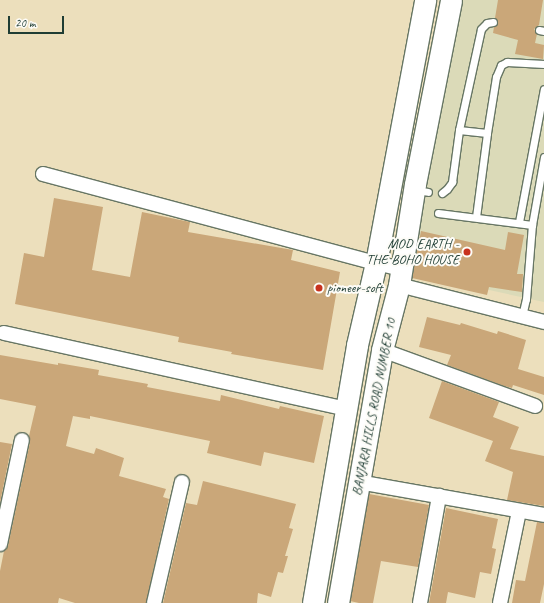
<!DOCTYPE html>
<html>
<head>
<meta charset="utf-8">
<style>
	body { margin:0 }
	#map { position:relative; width:544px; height:603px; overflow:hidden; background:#ecdfbc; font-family:Caveat,sans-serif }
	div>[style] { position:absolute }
	.built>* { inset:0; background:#dbdab8 }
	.building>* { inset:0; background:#caa779 }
	.roads { filter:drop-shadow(1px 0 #677664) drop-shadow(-1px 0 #677664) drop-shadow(0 1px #677664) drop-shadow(0 -1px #677664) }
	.lane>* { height:7px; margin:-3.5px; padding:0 3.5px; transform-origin:3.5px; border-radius:3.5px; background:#fff }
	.street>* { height:14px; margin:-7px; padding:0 7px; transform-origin:7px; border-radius:7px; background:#fff }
	.secondary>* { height:21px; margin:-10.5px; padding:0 10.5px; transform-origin:10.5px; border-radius:10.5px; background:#fff }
	.dots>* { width:11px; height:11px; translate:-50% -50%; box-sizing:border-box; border:2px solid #fdfcf7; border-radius:50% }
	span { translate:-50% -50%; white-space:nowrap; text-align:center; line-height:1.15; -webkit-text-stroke:4px #fdfcf7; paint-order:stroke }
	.poi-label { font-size:14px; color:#1f3d34 }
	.right { translate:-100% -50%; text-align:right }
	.left { translate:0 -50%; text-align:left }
	.street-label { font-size:14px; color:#1f3d34 }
	.scale { position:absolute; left:8px; top:16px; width:56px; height:18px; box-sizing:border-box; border:2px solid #1f3d34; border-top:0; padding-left:5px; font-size:12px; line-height:14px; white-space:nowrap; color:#1f3d34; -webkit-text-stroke:3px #fdfcf7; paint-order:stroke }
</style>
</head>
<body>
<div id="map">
	<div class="built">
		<i style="clip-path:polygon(455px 0,544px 0,544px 302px,406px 272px)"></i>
	</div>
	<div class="building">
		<i style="clip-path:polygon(498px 0,543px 0,539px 25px,534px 29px,537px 34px,535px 43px,544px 45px,543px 59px,515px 54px,518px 40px,493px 33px,494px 27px,498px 23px,495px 18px)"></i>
		<i style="clip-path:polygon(54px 198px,103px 207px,92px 270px,130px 277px,142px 212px,190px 222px,188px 232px,293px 250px,291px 260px,340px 272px,323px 370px,231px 354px,232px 352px,178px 342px,179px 337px,15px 304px,24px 253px,44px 257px)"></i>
		<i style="clip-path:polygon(421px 231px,505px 250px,508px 232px,524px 235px,517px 274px,523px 274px,522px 292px,489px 287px,487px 295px,412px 278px)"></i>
		<i style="clip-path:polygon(427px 317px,460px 325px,461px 323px,497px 334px,498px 331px,526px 340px,518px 369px,544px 377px,544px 395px,513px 385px,512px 388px,504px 386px,447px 365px,451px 355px,419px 347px)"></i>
		<i style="clip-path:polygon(0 355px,58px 365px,58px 363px,99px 370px,98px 375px,148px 384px,147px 387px,220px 401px,221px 395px,279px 409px,280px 406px,324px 416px,314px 463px,264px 452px,261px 466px,207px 453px,210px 441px,90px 416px,90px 419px,73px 416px,66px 446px,94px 454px,96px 448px,124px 458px,119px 476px,166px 489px,163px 497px,169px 499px,146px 603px,75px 603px,59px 598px,58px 603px,0 603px,0 571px,4px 551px,8px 546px,30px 442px,29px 436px,36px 406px,0 399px)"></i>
		<i style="clip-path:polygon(442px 381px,499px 402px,493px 417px,519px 427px,510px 449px,544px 456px,544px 506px,507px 500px,513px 472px,485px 461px,493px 441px,429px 418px)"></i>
		<i style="clip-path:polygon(0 442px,12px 444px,0 503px)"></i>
		<i style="clip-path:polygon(203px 481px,296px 504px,289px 528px,293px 529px,285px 556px,288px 556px,283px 573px,278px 572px,271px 597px,258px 593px,257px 603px,163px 603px,186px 503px,197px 505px)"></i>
		<i style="clip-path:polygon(369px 494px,429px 505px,418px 567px,381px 561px,373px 603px,359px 603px,350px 601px)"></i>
		<i style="clip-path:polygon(446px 508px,498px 519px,492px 548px,496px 549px,491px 574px,480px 572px,475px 598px,448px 592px,446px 603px,429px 603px)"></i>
		<i style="clip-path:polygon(537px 522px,544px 523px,544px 584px,540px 603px,512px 603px,516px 580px,525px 581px)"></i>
	</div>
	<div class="roads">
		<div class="lane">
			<i style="left:539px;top:30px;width:5px;rotate:11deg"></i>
			<i style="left:459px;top:130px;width:28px;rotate:6deg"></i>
			<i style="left:487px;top:133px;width:57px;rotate:-80.9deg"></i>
			<i style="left:496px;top:77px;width:13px;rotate:-67deg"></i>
			<i style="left:501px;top:65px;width:7px;rotate:-27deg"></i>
			<i style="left:507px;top:62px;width:37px;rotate:3deg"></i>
			<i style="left:416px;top:190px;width:12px;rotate:9deg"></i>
			<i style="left:442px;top:193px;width:6px;rotate:-39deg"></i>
			<i style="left:447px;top:189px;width:9px;rotate:-54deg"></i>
			<i style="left:452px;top:182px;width:52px;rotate:-82.3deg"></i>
			<i style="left:459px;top:130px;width:103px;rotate:-77.7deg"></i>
			<i style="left:481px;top:29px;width:8px;rotate:-45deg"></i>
			<i style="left:487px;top:23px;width:6px;rotate:-9deg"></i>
			<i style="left:438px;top:213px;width:95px;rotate:7.3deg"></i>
			<i style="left:476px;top:217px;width:85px;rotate:-82.5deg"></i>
			<i style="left:519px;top:222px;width:135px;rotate:-79.4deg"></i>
			<i style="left:522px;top:316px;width:17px;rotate:-77deg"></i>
			<i style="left:526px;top:299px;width:74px;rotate:-85.4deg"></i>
			<i style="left:532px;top:225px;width:69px;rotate:-80deg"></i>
		</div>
		<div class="street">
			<i style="left:43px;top:174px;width:345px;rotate:15deg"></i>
			<i style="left:376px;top:263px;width:27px;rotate:13deg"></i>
			<i style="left:399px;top:285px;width:150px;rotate:14.3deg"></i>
			<i style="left:4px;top:333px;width:350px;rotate:12.5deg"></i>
			<i style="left:382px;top:350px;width:163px;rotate:20.1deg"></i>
			<i style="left:359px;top:482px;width:188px;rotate:10.1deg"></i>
			<i style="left:0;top:544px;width:106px;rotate:-78.1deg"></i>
			<i style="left:154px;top:603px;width:124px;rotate:-77deg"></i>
			<i style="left:420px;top:603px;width:109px;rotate:-79.9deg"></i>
			<i style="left:500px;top:603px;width:94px;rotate:-78.3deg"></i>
		</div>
		<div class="secondary">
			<i style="left:313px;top:603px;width:262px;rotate:-80.3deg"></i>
			<i style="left:357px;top:345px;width:84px;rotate:-77deg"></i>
			<i style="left:376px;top:263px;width:268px;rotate:-79.4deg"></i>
			<i style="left:338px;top:603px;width:257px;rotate:-80.1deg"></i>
			<i style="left:382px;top:350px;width:67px;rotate:-75.3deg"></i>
			<i style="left:399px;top:285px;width:102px;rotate:-81deg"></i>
			<i style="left:415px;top:184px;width:187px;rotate:-78.9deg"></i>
		</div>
	</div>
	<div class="dots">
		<i style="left:467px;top:252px;background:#c8321e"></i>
		<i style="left:319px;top:288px;background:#c8321e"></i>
	</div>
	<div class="poi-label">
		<span class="right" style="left:459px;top:252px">MOD EARTH -<br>THE BOHO HOUSE</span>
		<span class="left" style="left:327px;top:288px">pioneer-soft</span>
	</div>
	<div class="street-label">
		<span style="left:374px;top:407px;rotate:-79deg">BANJARA HILLS ROAD NUMBER 10</span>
	</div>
	<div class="scale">20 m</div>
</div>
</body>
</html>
